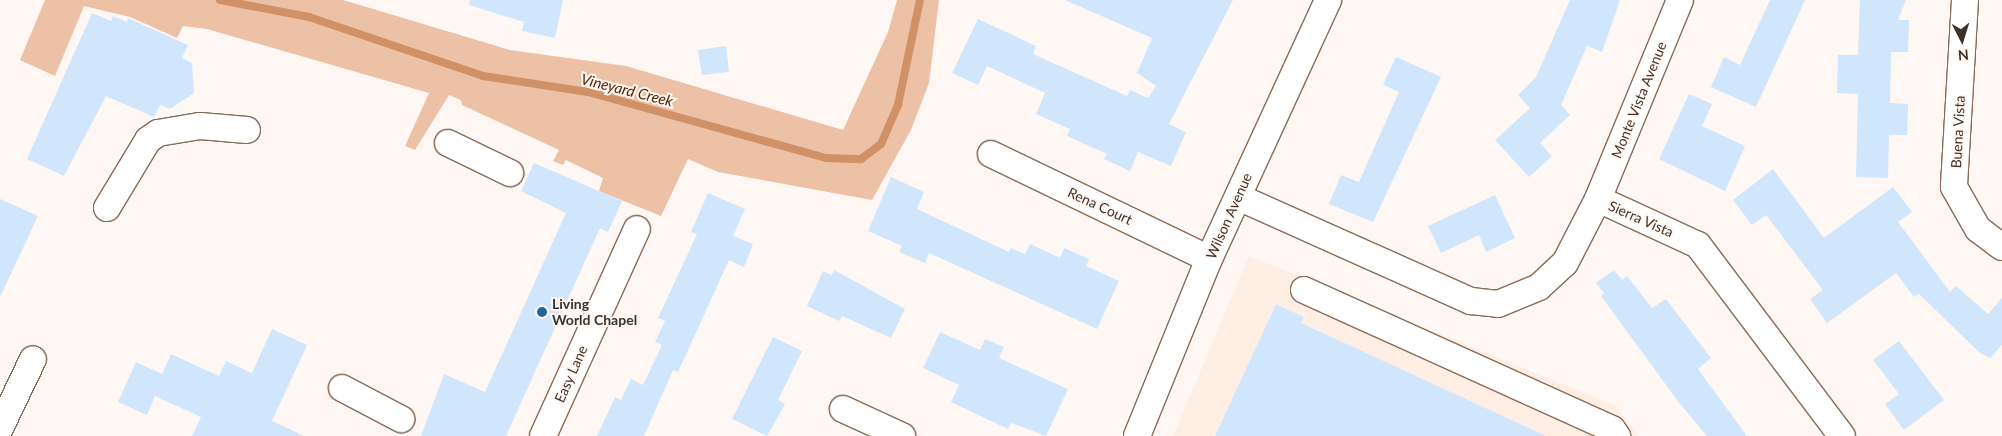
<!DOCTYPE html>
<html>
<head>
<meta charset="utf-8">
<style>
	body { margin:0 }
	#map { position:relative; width:2002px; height:436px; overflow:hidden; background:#fff7f3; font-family:Lato,sans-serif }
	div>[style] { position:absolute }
	.built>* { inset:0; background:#ffeee3 }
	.green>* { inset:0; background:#ecc1a6 }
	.stream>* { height:8px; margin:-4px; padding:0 4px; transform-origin:4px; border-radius:4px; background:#d09167 }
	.building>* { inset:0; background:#d0e6fc }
	.roads { filter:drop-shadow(1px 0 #896b57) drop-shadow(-1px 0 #896b57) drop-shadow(0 1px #896b57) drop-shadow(0 -1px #896b57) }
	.minor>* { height:26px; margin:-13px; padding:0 13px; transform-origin:13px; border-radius:13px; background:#fff }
	.dots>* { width:14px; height:14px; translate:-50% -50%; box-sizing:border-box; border:2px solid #fff7f3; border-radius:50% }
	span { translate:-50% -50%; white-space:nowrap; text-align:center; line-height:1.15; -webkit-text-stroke:4px #fff7f3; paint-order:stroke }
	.street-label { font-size:14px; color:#3e3128 }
	.poi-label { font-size:14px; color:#3e3128; font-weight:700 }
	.left { translate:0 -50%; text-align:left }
	.water-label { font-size:15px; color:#512706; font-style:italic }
	.north { position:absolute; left:1937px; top:15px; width:50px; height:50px; -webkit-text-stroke:4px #fff7f3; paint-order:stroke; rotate:175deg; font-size:14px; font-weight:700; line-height:20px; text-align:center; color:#3e3128 }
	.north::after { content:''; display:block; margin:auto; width:18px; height:22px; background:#3e3128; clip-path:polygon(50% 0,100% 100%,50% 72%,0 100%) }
</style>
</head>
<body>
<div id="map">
	<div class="built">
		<i style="clip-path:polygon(1249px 256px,1616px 406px,1638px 436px,1173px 436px)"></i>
	</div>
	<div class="green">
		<i style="clip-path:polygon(45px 0,343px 0,510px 50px,626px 66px,843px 130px,888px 32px,897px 0,939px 0,929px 83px,911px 130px,872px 200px,718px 172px,688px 159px,661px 216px,599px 191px,603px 178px,566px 160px,563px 165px,553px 161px,559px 150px,462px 105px,461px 100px,449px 95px,415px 150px,405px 146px,429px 93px,207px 29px,183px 26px,177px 38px,130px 17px,84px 6px,55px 76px,20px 60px)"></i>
	</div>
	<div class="stream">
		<i style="left:220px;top:0;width:91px;rotate:10.8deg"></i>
		<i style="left:309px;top:17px;width:184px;rotate:18.7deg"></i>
		<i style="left:483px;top:76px;width:106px;rotate:8.7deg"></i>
		<i style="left:588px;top:92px;width:247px;rotate:15.5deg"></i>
		<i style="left:826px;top:158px;width:35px;rotate:2deg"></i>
		<i style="left:861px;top:159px;width:25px;rotate:-37deg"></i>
		<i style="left:881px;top:144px;width:43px;rotate:-66.4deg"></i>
		<i style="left:898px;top:105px;width:107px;rotate:-78.2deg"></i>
	</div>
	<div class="building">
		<i style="clip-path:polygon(470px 0,563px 0,555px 38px,522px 31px,524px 22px,469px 5px)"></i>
		<i style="clip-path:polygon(1065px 0,1233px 0,1169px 124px,1186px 132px,1171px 166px,1138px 152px,1130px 171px,1104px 159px,1107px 154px,1067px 136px,1070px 129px,1036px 114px,1045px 93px,987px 66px,978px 85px,952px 73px,978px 19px,1036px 46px,1033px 54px,1127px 96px,1130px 90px,1148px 98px,1156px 86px,1137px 73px,1152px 38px)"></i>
		<i style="clip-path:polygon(1570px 0,1620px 0,1602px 52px,1587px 46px,1561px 105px,1570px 115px,1540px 143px,1552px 156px,1529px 177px,1495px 140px,1530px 108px,1518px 95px,1536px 77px)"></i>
		<i style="clip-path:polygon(1770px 0,1805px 0,1756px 107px,1711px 87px,1724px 57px,1740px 65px)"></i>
		<i style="clip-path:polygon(1860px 0,1906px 0,1898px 20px,1909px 20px,1908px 52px,1891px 52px,1890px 103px,1908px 104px,1907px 135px,1889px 135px,1888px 178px,1856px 177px,1858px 94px,1837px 93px,1838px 55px,1858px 55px)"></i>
		<i style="clip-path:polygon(92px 13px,111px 21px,113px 16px,127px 22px,128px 18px,188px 45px,182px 58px,192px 63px,194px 93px,170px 109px,160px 105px,154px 117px,106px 96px,64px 176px,27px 159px)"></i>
		<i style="clip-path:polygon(726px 46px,729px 72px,702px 75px,698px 50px)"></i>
		<i style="clip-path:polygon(1396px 57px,1441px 77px,1373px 222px,1329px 204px,1341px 175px,1359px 182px,1399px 92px,1383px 85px)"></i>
		<i style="clip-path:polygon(1689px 94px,1712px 104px,1702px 126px,1745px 146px,1725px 191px,1659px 159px)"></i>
		<i style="clip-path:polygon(534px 163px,622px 201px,608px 232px,600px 228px,506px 436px,421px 436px,444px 374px,485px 392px,566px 213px,521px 191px)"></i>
		<i style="clip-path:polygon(1773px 169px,1824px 238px,1893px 187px,1912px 212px,1898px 222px,1950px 292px,1956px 286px,1988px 314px,2002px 298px,2002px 345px,1990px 358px,1980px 353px,1919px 294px,1914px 297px,1896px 273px,1827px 323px,1810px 299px,1823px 290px,1766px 215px,1752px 225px,1733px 200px)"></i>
		<i style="clip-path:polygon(891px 177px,924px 192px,917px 209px,1009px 252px,1011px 248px,1025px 254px,1030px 244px,1060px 258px,1064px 248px,1089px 259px,1086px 266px,1119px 281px,1097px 329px,929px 253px,925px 263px,899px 252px,902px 246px,868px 231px)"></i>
		<i style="clip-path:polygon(708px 193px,745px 209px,733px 236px,753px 244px,744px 267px,729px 260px,678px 372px,673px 370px,644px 436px,597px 436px,615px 397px,621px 400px,631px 379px,643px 385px,662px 345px,655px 342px,665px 321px,658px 318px,697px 234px,691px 232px)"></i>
		<i style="clip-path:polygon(1495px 195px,1515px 238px,1486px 252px,1479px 235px,1441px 253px,1428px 226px)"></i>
		<i style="clip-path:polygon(0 199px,38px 216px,0 297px)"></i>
		<i style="clip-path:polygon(834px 270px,905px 309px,891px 338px,842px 316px,839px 321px,807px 306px,823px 271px,832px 275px)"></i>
		<i style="clip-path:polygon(1614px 270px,1622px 280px,1627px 276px,1652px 308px,1666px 299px,1711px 358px,1698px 369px,1747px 436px,1707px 436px,1680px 404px,1601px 296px,1604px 293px,1596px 283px)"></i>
		<i style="clip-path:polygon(1276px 304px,1304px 317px,1301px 323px,1546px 436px,1215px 436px)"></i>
		<i style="clip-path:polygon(272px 329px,307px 345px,272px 421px,304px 436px,192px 436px,201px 417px,155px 396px,147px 415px,118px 402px,136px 362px,162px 374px,171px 354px,219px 376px,226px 361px,252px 373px)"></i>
		<i style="clip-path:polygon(940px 332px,980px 350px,985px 339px,1004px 347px,999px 358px,1068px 389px,1046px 436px,1011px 423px,1008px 429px,951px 402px,959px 385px,923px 368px)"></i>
		<i style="clip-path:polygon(773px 337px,802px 351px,778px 400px,785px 404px,767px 436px,732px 419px)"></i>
		<i style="clip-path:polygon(1899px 341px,1944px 400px,1904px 430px,1885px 404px,1899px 394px,1873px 360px)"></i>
	</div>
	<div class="roads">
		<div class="minor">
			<i style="left:1965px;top:0;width:187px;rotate:93.4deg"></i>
			<i style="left:1954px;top:187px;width:48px;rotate:60.3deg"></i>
			<i style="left:1978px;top:229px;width:30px;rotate:37deg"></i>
			<i style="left:448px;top:143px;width:69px;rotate:25.8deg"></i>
			<i style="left:991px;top:154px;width:242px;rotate:25.7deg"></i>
			<i style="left:1238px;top:197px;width:255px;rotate:24.1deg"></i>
			<i style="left:1471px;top:301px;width:27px;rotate:6deg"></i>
			<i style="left:1498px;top:304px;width:44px;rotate:-22.5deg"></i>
			<i style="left:1539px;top:287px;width:35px;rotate:-43deg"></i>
			<i style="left:1565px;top:263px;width:72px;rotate:-62.7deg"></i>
			<i style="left:1598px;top:199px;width:110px;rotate:24.7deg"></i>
			<i style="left:1698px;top:245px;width:239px;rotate:53deg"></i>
			<i style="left:1598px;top:199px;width:215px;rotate:-67.6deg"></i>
			<i style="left:107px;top:208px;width:79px;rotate:-58.9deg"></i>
			<i style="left:148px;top:140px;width:12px;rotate:-35deg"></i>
			<i style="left:158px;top:133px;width:43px;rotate:-9.5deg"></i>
			<i style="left:200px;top:126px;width:47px;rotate:4.9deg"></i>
			<i style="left:1304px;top:290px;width:338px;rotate:24.3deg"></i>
			<i style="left:1612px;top:429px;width:9px;rotate:54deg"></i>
			<i style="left:342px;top:388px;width:67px;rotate:27.7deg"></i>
			<i style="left:843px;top:409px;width:65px;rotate:24.6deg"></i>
			<i style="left:0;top:428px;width:76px;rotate:-64.4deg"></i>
			<i style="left:543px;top:436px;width:227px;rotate:-65.6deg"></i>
			<i style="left:1137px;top:436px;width:191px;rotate:-67.9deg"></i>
			<i style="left:1209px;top:259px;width:285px;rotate:-65.3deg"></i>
		</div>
	</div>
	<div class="dots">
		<i style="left:542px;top:312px;background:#25659b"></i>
	</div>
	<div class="street-label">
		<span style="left:1639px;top:100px;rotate:-68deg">Monte Vista Avenue</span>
		<span style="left:1958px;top:132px;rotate:-87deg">Buena Vista</span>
		<span style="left:1100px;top:206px;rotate:25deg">Rena Court</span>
		<span style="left:1229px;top:216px;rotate:-66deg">Wilson Avenue</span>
		<span style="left:1641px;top:219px;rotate:24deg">Sierra Vista</span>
		<span style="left:571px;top:374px;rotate:-66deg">Easy Lane</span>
	</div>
	<div class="poi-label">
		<span class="left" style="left:552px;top:312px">Living<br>World Chapel</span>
	</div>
	<div class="water-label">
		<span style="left:627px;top:90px;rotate:14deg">Vineyard Creek</span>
	</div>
	<div class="north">N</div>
</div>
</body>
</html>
